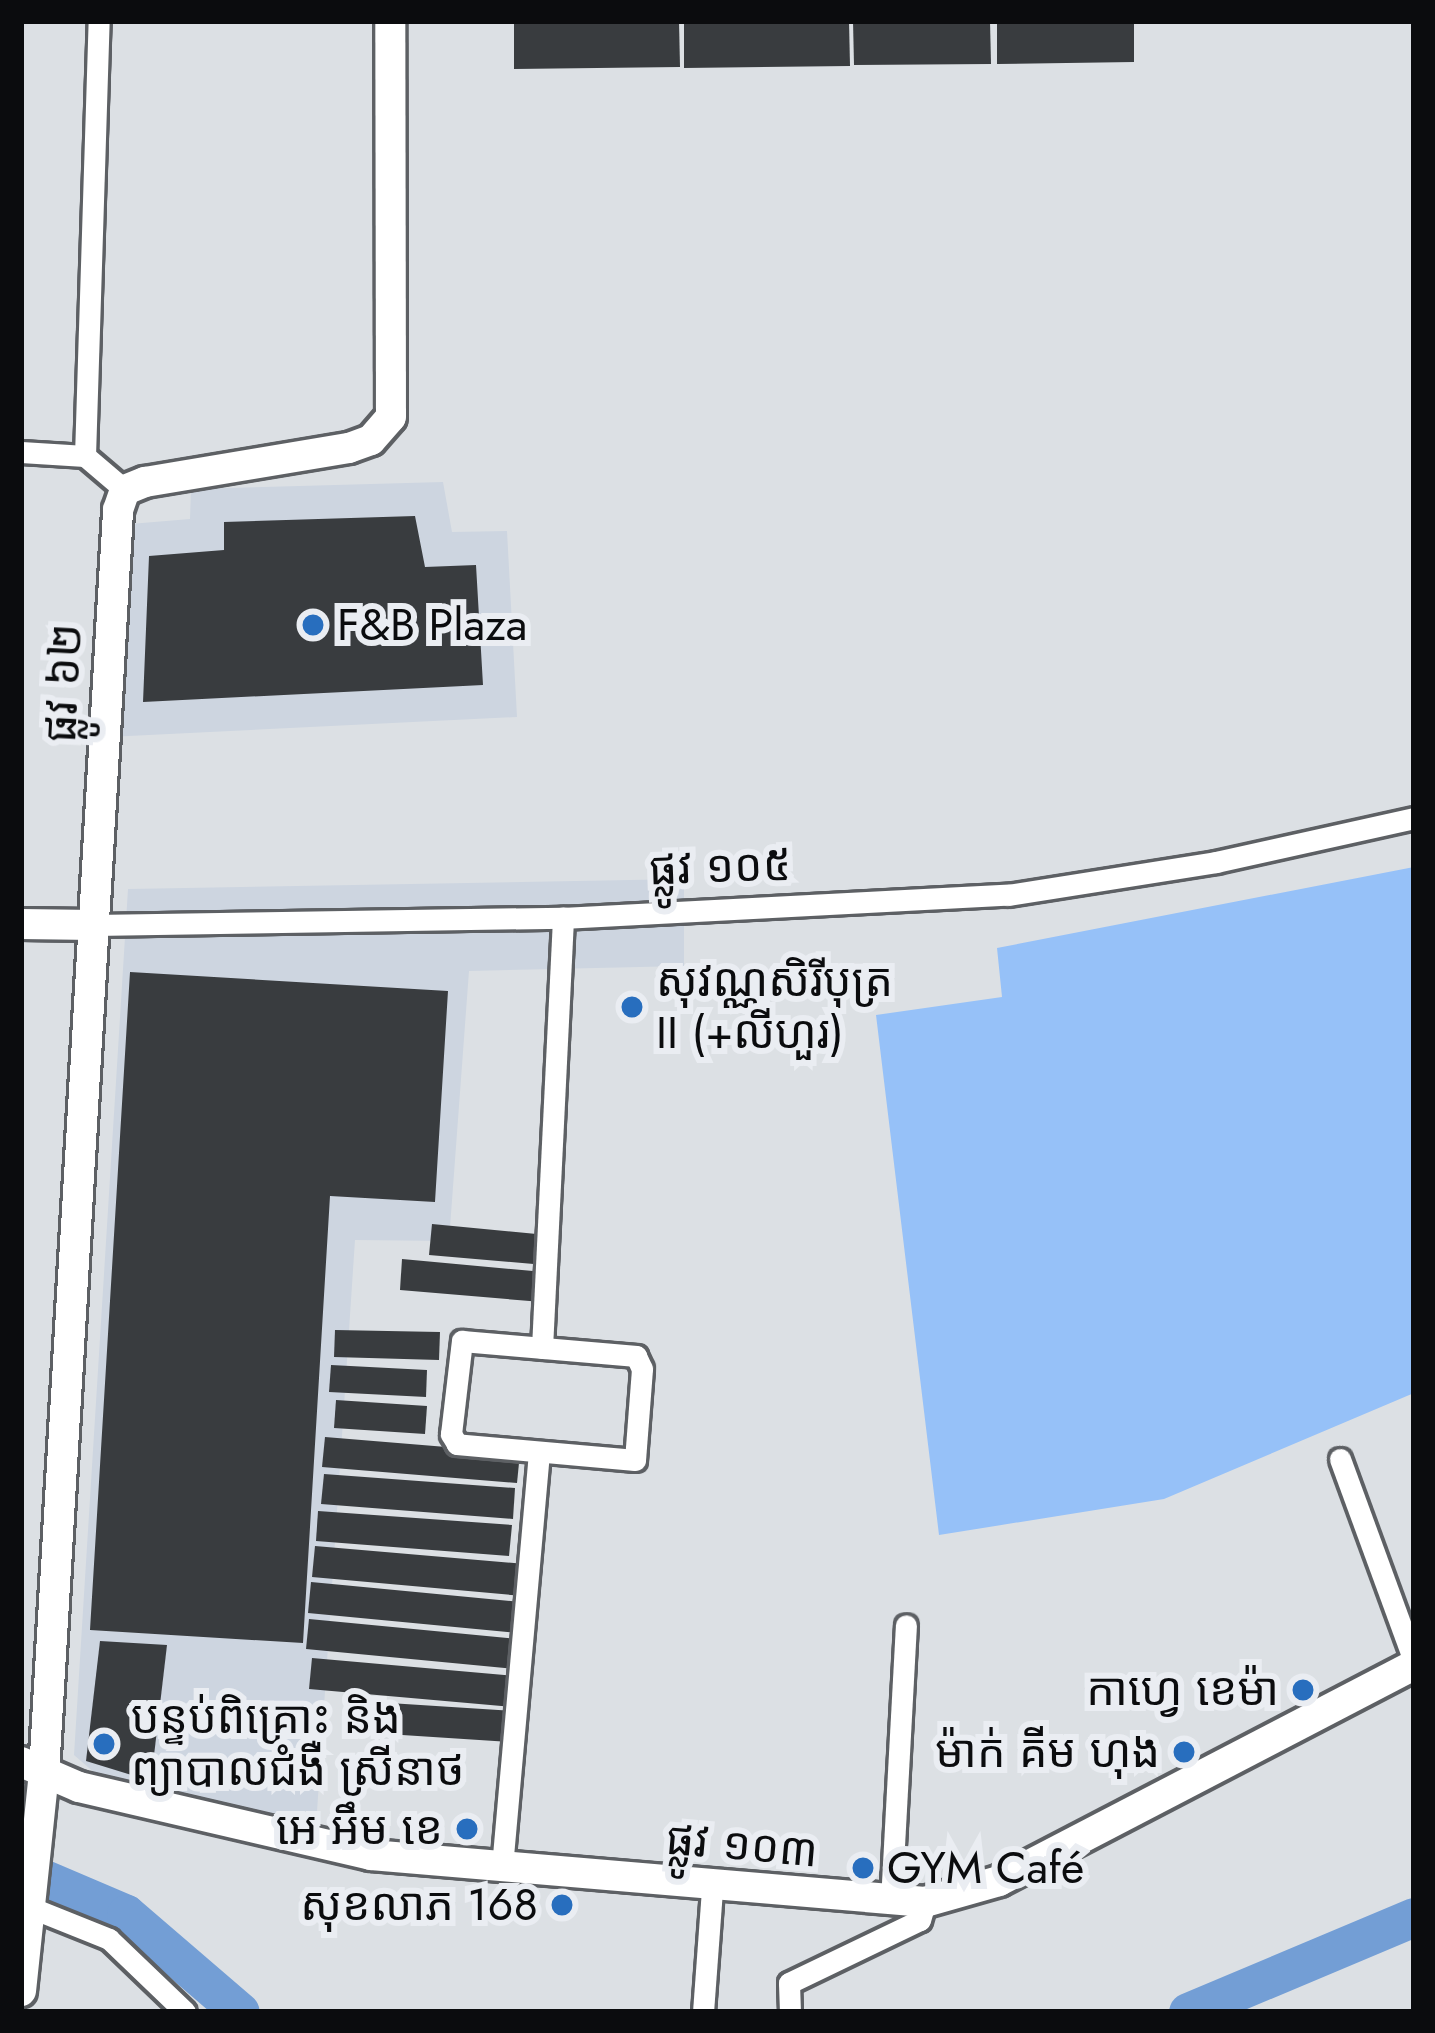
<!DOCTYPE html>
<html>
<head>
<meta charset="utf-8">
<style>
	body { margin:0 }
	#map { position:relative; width:1435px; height:2033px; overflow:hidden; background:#dce0e4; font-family:Jost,"Noto Sans Khmer",sans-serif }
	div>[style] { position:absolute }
	.built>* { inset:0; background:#cdd5e0 }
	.green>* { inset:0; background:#96c1f8 }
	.river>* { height:39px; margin:-19.5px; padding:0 19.5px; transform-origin:19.5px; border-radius:19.5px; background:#739ed5 }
	.building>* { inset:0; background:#393c3f }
	.roads { filter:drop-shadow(3px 0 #5d6064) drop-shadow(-3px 0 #5d6064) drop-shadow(0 3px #5d6064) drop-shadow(0 -3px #5d6064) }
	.street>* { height:21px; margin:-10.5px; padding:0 10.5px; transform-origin:10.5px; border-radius:10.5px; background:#fff }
	.secondary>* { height:30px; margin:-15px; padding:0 15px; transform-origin:15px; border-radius:15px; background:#fff }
	.dots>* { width:33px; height:33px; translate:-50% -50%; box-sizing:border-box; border:6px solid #eaedf2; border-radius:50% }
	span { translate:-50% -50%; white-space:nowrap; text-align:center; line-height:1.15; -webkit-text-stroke:12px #eaedf2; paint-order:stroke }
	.poi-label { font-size:45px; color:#0b0c0e }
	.left { translate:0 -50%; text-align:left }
	.right { translate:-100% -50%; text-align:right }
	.street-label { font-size:45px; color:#0b0c0e }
	.frame { position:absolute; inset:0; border:24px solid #0b0c0e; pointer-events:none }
</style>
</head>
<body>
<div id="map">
	<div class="built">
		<i style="clip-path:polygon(443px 482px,452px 532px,507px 531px,517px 717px,108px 737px,118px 525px,190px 519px,191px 489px)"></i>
		<i style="clip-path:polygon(684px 879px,684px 966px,469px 971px,449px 1241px,355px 1240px,316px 1827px,96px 1774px,74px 1755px,128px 889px)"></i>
	</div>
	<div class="green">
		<i style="clip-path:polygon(1414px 867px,1414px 1393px,1164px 1499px,939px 1535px,876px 1015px,1002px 997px,997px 948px)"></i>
	</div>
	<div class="river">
		<i style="left:30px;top:1873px;width:104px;rotate:23.1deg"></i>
		<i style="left:126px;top:1914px;width:150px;rotate:40.7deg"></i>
		<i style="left:1188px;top:2012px;width:245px;rotate:-22.8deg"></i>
	</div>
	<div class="building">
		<i style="clip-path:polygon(514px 21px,679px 21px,680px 67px,514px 69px)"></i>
		<i style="clip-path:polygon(684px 21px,849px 21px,850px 66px,684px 68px)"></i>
		<i style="clip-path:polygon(853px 21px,990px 21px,991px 64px,854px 65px)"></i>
		<i style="clip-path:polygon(997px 21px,1134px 21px,1134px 62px,997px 64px)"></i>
		<i style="clip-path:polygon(415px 516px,425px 567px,476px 565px,483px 685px,143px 702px,149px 556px,224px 550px,224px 522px)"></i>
		<i style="clip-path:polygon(130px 972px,448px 991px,435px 1202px,330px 1196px,303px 1643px,90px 1630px)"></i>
		<i style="clip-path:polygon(432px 1224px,547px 1235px,545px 1265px,429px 1255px)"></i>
		<i style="clip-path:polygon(402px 1259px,544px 1272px,542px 1302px,400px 1290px)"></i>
		<i style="clip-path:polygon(335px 1330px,440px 1332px,439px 1360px,334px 1357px)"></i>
		<i style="clip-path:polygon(331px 1365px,427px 1370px,426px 1397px,329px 1392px)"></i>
		<i style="clip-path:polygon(336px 1400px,427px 1406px,425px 1434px,334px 1428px)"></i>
		<i style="clip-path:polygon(325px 1437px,520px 1453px,517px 1483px,322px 1467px)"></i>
		<i style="clip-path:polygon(324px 1474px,515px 1488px,513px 1519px,321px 1504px)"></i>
		<i style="clip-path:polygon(318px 1511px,512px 1525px,509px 1556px,316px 1541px)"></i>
		<i style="clip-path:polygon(315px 1546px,526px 1564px,523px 1596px,312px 1577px)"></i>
		<i style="clip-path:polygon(311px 1582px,521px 1602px,518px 1633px,308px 1613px)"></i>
		<i style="clip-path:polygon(309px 1619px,519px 1639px,516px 1669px,306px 1649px)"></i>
		<i style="clip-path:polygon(100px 1641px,167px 1645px,151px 1781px,86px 1761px)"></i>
		<i style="clip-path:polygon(312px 1658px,516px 1676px,513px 1707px,309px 1689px)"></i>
		<i style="clip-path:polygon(358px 1701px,513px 1711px,511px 1742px,356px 1732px)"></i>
	</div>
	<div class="roads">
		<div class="street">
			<i style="left:21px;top:452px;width:64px;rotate:3.6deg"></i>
			<i style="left:85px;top:456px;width:52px;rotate:40.4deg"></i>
			<i style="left:85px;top:456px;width:435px;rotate:-88.2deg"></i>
			<i style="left:94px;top:925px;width:469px;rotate:-0.9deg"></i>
			<i style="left:563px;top:918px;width:446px;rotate:-3deg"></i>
			<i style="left:1008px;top:895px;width:211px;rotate:-9deg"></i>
			<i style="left:1216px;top:862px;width:203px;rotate:-12.5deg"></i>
			<i style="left:462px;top:1341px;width:175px;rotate:4.9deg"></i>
			<i style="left:636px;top:1356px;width:14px;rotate:65deg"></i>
			<i style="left:642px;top:1369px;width:91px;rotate:94.4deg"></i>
			<i style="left:635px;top:1460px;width:179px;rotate:-174.9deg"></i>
			<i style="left:457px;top:1444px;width:12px;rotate:-121deg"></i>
			<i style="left:451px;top:1434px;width:94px;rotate:-83.3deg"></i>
			<i style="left:542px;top:1348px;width:431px;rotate:-87.2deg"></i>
			<i style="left:1340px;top:1459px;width:215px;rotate:69.9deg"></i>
			<i style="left:502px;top:1867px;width:416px;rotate:-84.9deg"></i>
			<i style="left:891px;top:1901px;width:276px;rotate:-86.9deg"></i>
			<i style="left:22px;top:1904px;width:94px;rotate:21.9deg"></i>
			<i style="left:109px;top:1939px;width:105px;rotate:43.8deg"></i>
			<i style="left:703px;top:2012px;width:123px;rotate:-85.8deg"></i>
			<i style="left:790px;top:2012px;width:29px;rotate:-92deg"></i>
			<i style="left:789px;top:1983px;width:145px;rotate:-25.7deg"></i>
			<i style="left:920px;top:1920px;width:19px;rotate:-74deg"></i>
		</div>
		<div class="secondary">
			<i style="left:21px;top:924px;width:73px;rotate:0.8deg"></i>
			<i style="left:21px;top:1762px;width:63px;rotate:23.3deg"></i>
			<i style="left:79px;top:1787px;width:300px;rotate:13.1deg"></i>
			<i style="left:371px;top:1855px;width:556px;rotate:4.85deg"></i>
			<i style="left:925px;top:1902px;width:77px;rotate:-15.8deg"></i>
			<i style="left:999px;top:1881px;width:468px;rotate:-27.5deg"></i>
			<i style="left:21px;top:1991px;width:220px;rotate:-84deg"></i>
			<i style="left:44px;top:1772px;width:1264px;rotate:-86.64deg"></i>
			<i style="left:118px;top:510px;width:21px;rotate:-71deg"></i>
			<i style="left:125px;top:490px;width:22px;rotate:-22deg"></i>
			<i style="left:145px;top:482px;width:207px;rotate:-9.5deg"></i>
			<i style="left:349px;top:448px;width:23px;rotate:-20deg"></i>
			<i style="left:371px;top:440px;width:30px;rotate:-49deg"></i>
			<i style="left:391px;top:417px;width:396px;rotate:-90.1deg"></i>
		</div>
	</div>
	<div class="dots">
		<i style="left:313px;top:625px;background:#286ebe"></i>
		<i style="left:632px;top:1007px;background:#286ebe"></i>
		<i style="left:1303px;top:1690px;background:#286ebe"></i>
		<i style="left:104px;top:1744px;background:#286ebe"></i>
		<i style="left:1184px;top:1752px;background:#286ebe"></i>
		<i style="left:467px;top:1829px;background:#286ebe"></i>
		<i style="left:863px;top:1868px;background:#286ebe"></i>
		<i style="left:562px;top:1905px;background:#286ebe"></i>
	</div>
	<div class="poi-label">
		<span class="left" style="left:337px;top:625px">F&amp;B Plaza</span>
		<span class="left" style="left:656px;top:1007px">សុវណ្ណសិរីបុត្រ<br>II (+លីហួរ)</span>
		<span class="right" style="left:1279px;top:1690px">កាហ្វេ ខេម៉ា</span>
		<span class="left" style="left:131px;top:1744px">បន្ទប់ពិគ្រោះ និង<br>ព្យាបាលជំងឺ ស្រីនាថ</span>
		<span class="right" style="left:1160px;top:1752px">ម៉ាក់ គីម ហុង</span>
		<span class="right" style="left:443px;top:1829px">អេ អឹម ខេ</span>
		<span class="left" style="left:887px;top:1868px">GYM Café</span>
		<span class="right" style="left:538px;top:1905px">សុខលាភ 168</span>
	</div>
	<div class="street-label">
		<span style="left:63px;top:683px;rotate:-87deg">ផ្លូវ ៦២</span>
		<span style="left:720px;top:867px;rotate:-2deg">ផ្លូវ ១០៥</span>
		<span style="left:742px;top:1845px;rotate:5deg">ផ្លូវ ១០៣</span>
	</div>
	<div class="frame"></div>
</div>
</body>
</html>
